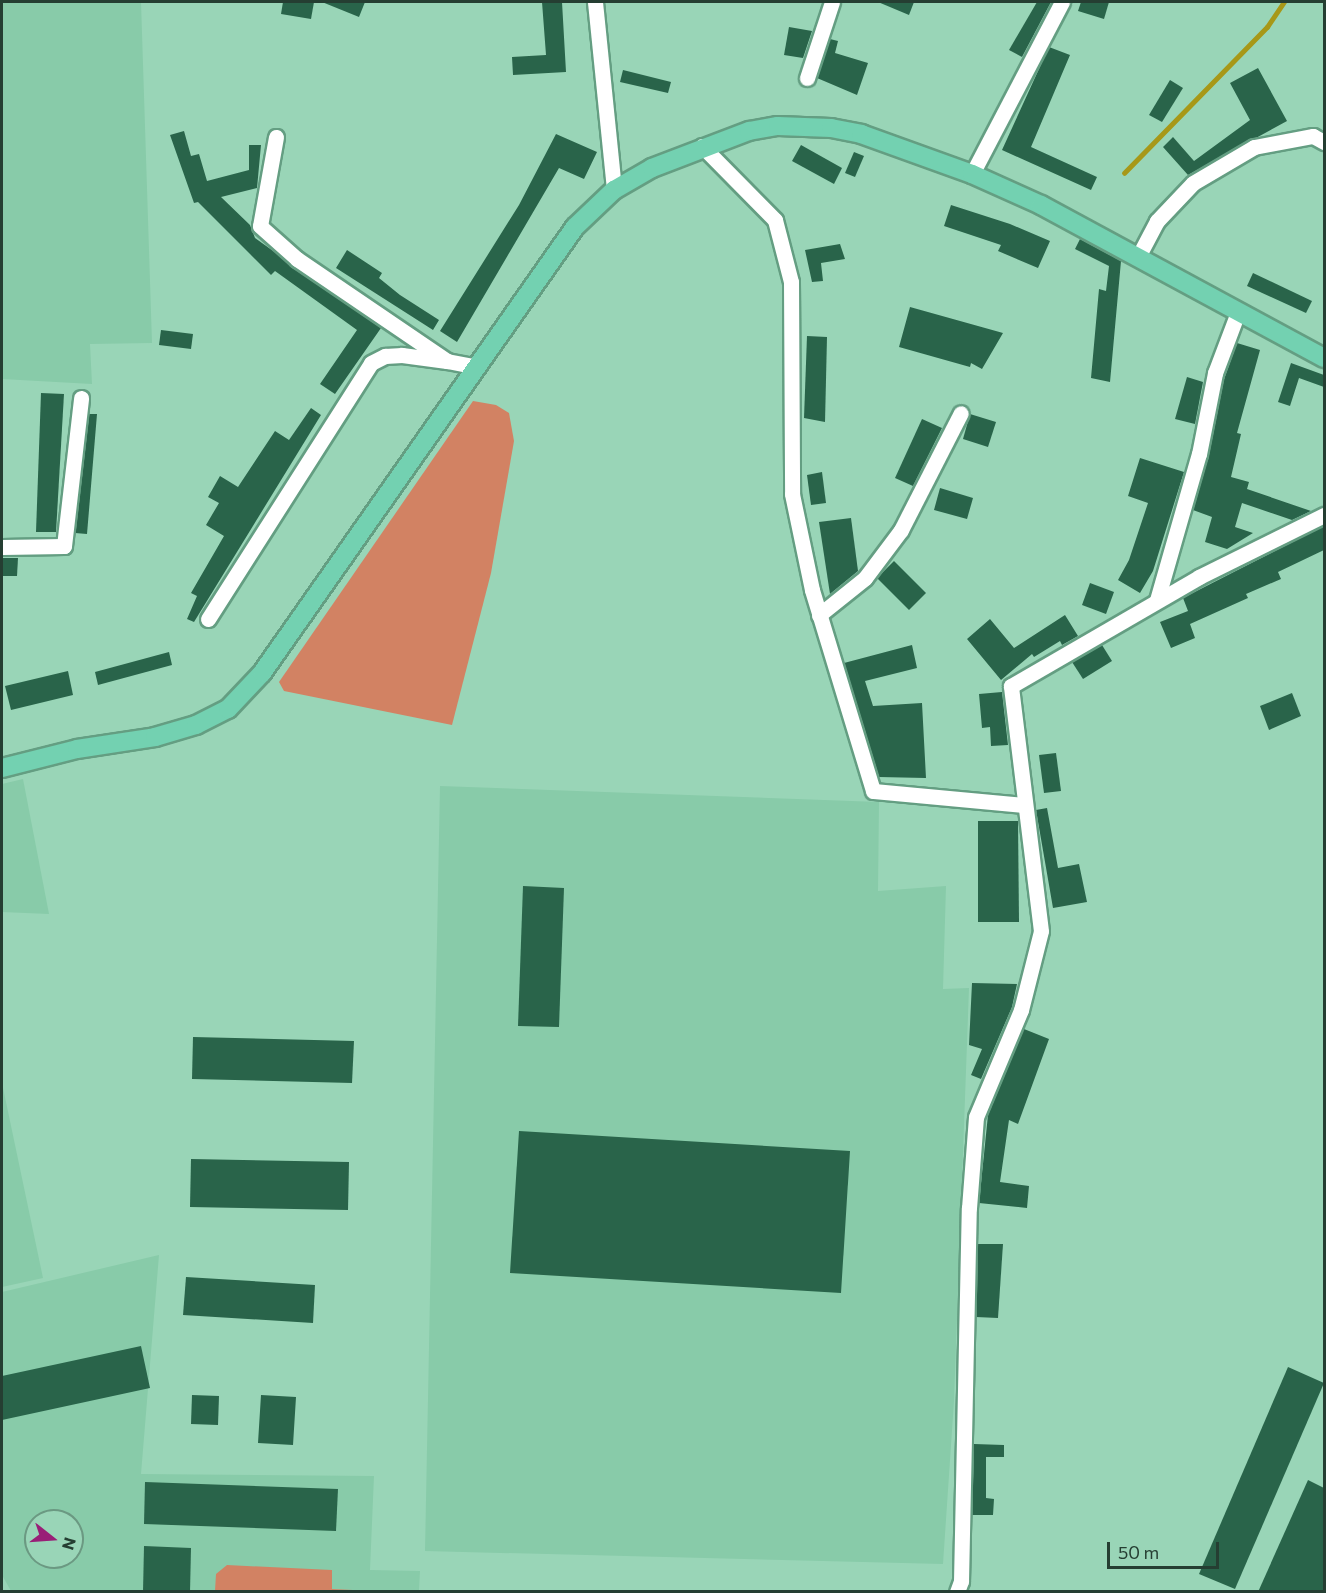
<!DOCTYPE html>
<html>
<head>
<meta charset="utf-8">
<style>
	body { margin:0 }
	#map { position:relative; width:1326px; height:1593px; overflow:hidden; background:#99d5b7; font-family:Commissioner,sans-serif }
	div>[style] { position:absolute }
	.built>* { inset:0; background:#88cba9 }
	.green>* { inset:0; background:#d28263 }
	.stream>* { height:4.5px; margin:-2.25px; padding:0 2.25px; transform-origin:2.25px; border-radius:2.25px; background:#a79818 }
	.building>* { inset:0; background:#29644a }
	.roads { filter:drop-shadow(2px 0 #649e82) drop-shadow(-2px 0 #649e82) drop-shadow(0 2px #649e82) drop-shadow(0 -2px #649e82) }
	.minor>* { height:15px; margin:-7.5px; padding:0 7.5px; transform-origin:7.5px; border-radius:7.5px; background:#fff }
	.major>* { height:18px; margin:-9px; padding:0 9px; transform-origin:9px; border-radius:9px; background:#73d1b1 }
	span { translate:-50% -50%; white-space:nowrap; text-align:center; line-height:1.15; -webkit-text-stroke:6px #99d5b7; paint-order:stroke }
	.frame { position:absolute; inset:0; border:3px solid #253e32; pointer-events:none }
	.north { position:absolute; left:24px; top:1509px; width:60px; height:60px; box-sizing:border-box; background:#99d5b7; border:2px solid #6b9982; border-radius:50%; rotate:107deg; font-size:16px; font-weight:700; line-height:24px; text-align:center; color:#253e32 }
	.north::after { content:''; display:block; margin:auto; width:21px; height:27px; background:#991e77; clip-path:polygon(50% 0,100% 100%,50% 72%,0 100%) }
	.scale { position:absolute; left:1107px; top:1542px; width:112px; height:27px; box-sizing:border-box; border:3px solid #253e32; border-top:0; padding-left:8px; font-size:18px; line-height:21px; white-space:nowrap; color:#253e32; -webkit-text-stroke:4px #99d5b7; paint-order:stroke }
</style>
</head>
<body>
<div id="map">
	<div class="built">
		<i style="clip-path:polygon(2px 2px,141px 2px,152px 343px,90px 344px,92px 384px,2px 379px)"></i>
		<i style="clip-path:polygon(23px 779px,49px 914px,2px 912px,2px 784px)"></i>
		<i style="clip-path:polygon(440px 786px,879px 802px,878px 891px,946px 886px,943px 989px,969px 988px,954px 1401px,943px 1564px,425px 1551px)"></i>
		<i style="clip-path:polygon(2px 1083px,43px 1278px,2px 1287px)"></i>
		<i style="clip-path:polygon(evenodd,159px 1255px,141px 1474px,374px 1476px,370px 1570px,420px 1571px,419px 1591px,11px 1591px,2px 1575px,2px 1292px,159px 1255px,36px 1521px,72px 1521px,72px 1557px,36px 1557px,36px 1521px)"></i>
	</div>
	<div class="green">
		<i style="clip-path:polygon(473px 401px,496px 405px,509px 413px,514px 441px,491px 573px,452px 725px,284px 691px,279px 682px)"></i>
		<i style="clip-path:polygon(227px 1565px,332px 1570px,332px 1589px,374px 1591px,215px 1591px,216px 1574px)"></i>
	</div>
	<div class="stream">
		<i style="left:1124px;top:173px;width:204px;rotate:-45.6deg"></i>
		<i style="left:1267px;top:27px;width:30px;rotate:-56deg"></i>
	</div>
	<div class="building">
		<i style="clip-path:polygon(283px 2px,314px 2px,311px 19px,281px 14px)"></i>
		<i style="clip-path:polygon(322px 2px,365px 2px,359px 17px)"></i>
		<i style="clip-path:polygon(542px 2px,562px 2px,566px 72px,513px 75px,512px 57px,546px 55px)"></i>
		<i style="clip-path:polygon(878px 2px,914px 2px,909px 15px)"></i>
		<i style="clip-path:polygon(1037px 2px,1051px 2px,1022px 57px,1009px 50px)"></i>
		<i style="clip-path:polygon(1081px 2px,1109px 2px,1104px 19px,1078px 11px)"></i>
		<i style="clip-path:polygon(789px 27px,812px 31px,803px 58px,784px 55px)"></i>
		<i style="clip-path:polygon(830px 39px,838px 41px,835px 53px,868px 63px,857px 95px,817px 78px)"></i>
		<i style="clip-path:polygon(1049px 47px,1070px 55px,1031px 147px,1097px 177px,1091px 190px,1002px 150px)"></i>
		<i style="clip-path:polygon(1258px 68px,1287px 121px,1188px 175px,1163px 147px,1173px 137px,1194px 161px,1250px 120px,1230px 83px)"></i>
		<i style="clip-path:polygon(623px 70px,671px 82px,668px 93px,620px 82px)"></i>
		<i style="clip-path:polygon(1170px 80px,1183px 88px,1162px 122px,1149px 115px)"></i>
		<i style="clip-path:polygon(184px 131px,191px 156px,199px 154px,207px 181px,249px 170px,249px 145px,261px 145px,257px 188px,221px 197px,250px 225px,255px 238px,381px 328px,335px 394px,320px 384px,357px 330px,275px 271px,271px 275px,198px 202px,194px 203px,170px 135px)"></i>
		<i style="clip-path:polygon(556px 134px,597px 152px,584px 179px,559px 168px,457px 342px,440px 331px,519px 205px)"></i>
		<i style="clip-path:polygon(801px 145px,842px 168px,834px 184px,792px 161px)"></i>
		<i style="clip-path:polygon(854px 152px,864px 156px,855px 177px,845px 173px)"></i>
		<i style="clip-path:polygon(951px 205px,1010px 224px,1050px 241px,1038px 268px,998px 251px,1001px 245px,944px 226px)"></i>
		<i style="clip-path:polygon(1080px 239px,1121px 261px,1110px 382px,1091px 378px,1099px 289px,1106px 291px,1109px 266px,1075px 249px)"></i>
		<i style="clip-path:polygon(840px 244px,845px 259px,821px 263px,823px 281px,812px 282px,805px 250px)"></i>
		<i style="clip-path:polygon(347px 250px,382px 273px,379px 278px,400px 295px,439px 320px,433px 330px,336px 268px)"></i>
		<i style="clip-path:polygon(1253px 273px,1312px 301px,1306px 313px,1247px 286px)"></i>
		<i style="clip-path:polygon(910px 307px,1003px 333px,982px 369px,971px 363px,970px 367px,899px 347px)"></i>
		<i style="clip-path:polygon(161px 330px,193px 334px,191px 349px,159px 345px)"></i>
		<i style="clip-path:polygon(807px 336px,827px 337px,825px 422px,804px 418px)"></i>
		<i style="clip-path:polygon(1237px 343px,1260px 350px,1237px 433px,1241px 434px,1231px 477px,1249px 482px,1247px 489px,1311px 511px,1292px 520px,1242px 503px,1235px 527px,1253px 533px,1227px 549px,1205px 542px,1212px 517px,1193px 510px,1223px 382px)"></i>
		<i style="clip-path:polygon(1291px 363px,1324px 375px,1324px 387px,1299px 378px,1290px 406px,1278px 402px)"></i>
		<i style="clip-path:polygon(1187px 377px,1203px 382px,1195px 424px,1175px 419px)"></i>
		<i style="clip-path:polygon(41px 393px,64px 394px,56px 532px,36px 532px)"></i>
		<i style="clip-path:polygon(311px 408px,321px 415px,194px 622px,187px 619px,197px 596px,191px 593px,224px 536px,206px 525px,219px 503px,208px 497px,220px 476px,238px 487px,275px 431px,289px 440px)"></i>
		<i style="clip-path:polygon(89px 414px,97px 414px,87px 534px,75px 533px)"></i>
		<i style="clip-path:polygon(970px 414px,996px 422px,988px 447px,963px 439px)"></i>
		<i style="clip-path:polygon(922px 419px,942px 428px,913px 486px,895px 478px)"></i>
		<i style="clip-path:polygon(1140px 458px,1184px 472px,1153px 571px,1140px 593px,1118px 580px,1129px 560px,1148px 503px,1128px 496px)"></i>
		<i style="clip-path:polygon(822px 472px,826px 503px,811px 505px,807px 475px)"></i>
		<i style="clip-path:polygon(940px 488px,973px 498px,967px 519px,934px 510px)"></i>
		<i style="clip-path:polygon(851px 518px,858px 571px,830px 594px,819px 522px)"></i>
		<i style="clip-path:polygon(1324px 526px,1324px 550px,1278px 572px,1281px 579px,1246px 594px,1248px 598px,1190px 624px,1195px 638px,1171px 648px,1160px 622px,1188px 611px,1183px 598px)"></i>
		<i style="clip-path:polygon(2px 558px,18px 558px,17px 576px,2px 576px)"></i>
		<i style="clip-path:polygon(894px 561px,926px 593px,909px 610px,877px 578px)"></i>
		<i style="clip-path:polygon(1090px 583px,1114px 592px,1106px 614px,1082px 605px)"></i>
		<i style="clip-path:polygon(1065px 615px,1078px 636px,1062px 645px,1060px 641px,1034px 657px,1032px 654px,1001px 680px,967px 639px,990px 619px,1014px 648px)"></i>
		<i style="clip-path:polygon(912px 645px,917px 668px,865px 681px,873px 706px,922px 703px,926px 778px,879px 777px,844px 663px)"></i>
		<i style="clip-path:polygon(1102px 645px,1112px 661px,1083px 679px,1072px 662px)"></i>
		<i style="clip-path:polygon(169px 652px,172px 665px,98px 685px,95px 672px)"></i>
		<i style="clip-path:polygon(68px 671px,73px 695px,11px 710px,5px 686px)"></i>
		<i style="clip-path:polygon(1002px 692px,1008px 745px,991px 746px,990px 727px,982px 728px,979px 694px)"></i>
		<i style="clip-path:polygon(1292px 693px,1301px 716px,1269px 730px,1260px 706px)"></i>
		<i style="clip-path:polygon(1056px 753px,1061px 791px,1044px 793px,1039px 755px)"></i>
		<i style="clip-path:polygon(1047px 808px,1058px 868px,1079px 864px,1087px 902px,1053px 908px,1036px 810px)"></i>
		<i style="clip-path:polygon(978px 821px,1018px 821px,1019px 922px,978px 922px)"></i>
		<i style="clip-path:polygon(523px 886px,564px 888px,559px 1027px,518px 1026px)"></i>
		<i style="clip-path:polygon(972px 983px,1017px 984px,1012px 1007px,981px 1079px,971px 1075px,982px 1049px,969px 1045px)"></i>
		<i style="clip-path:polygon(1024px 1029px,1049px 1039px,1018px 1124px,1009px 1120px,1000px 1182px,1029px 1186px,1027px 1208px,979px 1203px,988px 1115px)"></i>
		<i style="clip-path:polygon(193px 1037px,354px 1041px,352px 1083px,192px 1079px)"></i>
		<i style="clip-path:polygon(519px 1131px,850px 1151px,841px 1293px,510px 1273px)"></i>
		<i style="clip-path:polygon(191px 1159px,349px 1162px,348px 1210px,190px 1207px)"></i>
		<i style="clip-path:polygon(978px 1244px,1003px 1244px,998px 1318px,976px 1317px)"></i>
		<i style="clip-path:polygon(186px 1277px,315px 1285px,313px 1323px,183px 1315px)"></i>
		<i style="clip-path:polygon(141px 1346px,150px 1388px,2px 1420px,2px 1376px)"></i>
		<i style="clip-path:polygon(1288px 1367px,1324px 1383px,1235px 1589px,1199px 1574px)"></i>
		<i style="clip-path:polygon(192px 1395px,219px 1396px,218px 1425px,191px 1424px)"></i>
		<i style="clip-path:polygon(261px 1395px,296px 1397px,293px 1445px,258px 1443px)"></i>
		<i style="clip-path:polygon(974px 1444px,1004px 1445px,1004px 1457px,986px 1457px,986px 1498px,994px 1499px,993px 1515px,972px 1515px)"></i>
		<i style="clip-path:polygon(1308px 1480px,1324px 1488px,1324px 1592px,1258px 1592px)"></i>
		<i style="clip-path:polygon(145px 1482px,338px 1489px,336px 1531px,144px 1524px)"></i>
		<i style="clip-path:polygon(144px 1546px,191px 1548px,190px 1592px,143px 1592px)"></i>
	</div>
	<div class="roads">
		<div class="minor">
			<i style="left:595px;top:2px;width:189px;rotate:84.2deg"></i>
			<i style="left:807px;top:78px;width:80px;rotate:-71.8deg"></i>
			<i style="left:276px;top:137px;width:90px;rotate:100.2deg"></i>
			<i style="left:260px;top:226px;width:50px;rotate:41.7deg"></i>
			<i style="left:297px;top:259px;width:181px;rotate:34.2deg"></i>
			<i style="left:447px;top:361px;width:31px;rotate:11deg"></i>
			<i style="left:702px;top:146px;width:104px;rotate:45.4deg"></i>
			<i style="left:775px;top:220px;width:64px;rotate:75.5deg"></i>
			<i style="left:791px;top:282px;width:212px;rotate:89.7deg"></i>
			<i style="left:792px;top:494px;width:98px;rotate:78.2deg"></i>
			<i style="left:812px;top:590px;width:210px;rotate:73.1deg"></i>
			<i style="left:873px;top:791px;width:152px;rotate:5.3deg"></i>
			<i style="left:972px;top:174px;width:194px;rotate:-62.4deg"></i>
			<i style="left:1138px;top:257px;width:41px;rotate:-62.2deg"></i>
			<i style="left:1157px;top:221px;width:52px;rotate:-46.5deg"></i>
			<i style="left:1193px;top:183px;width:71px;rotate:-30.5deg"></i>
			<i style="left:1254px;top:147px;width:60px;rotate:-10.6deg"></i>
			<i style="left:1313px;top:136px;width:13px;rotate:29deg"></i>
			<i style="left:2px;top:547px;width:62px;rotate:-0.9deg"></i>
			<i style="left:64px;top:546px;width:149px;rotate:-83.4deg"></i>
			<i style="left:1157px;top:600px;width:152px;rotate:-74deg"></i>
			<i style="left:1199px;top:454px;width:83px;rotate:-78.8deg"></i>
			<i style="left:1215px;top:373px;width:65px;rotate:-69.3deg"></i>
			<i style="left:819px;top:615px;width:59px;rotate:-38.8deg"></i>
			<i style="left:865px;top:578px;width:60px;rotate:-53.1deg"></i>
			<i style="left:901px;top:530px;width:131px;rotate:-62.9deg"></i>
			<i style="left:208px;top:619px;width:303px;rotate:-57.5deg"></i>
			<i style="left:371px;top:363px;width:16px;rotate:-27deg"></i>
			<i style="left:385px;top:356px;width:17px;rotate:-3deg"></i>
			<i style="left:402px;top:355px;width:45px;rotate:7.6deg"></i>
			<i style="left:957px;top:1592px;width:12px;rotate:-70deg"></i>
			<i style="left:961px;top:1581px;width:373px;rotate:-88.8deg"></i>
			<i style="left:969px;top:1208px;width:91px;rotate:-85.6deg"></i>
			<i style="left:976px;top:1117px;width:116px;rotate:-67.2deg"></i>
			<i style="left:1021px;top:1010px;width:81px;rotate:-75.8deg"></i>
			<i style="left:1041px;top:931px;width:247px;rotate:-97deg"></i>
			<i style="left:1011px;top:686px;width:217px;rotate:-30.1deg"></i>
			<i style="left:1199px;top:577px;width:140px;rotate:-26.4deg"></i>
		</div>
		<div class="major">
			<i style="left:2px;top:768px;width:77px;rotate:-14.2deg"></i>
			<i style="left:77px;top:749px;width:79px;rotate:-8.7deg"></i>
			<i style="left:155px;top:737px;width:43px;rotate:-16.3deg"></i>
			<i style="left:196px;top:725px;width:36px;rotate:-27deg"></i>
			<i style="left:228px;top:709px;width:50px;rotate:-46.6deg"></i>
			<i style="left:262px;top:673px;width:545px;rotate:-54.94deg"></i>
			<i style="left:575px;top:227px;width:54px;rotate:-43.5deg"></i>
			<i style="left:614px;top:190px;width:44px;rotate:-30.1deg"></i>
			<i style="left:652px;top:168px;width:104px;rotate:-20.9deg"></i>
			<i style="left:749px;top:131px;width:29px;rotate:-10deg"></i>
			<i style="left:778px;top:126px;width:53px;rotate:2.2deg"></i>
			<i style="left:831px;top:128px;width:31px;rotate:11deg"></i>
			<i style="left:861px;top:134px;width:118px;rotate:19.8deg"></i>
			<i style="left:972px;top:174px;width:76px;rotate:24.2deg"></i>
			<i style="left:1041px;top:205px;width:322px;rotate:28.4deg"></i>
		</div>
	</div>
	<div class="frame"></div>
	<div class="north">N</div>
	<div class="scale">50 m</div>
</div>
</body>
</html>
